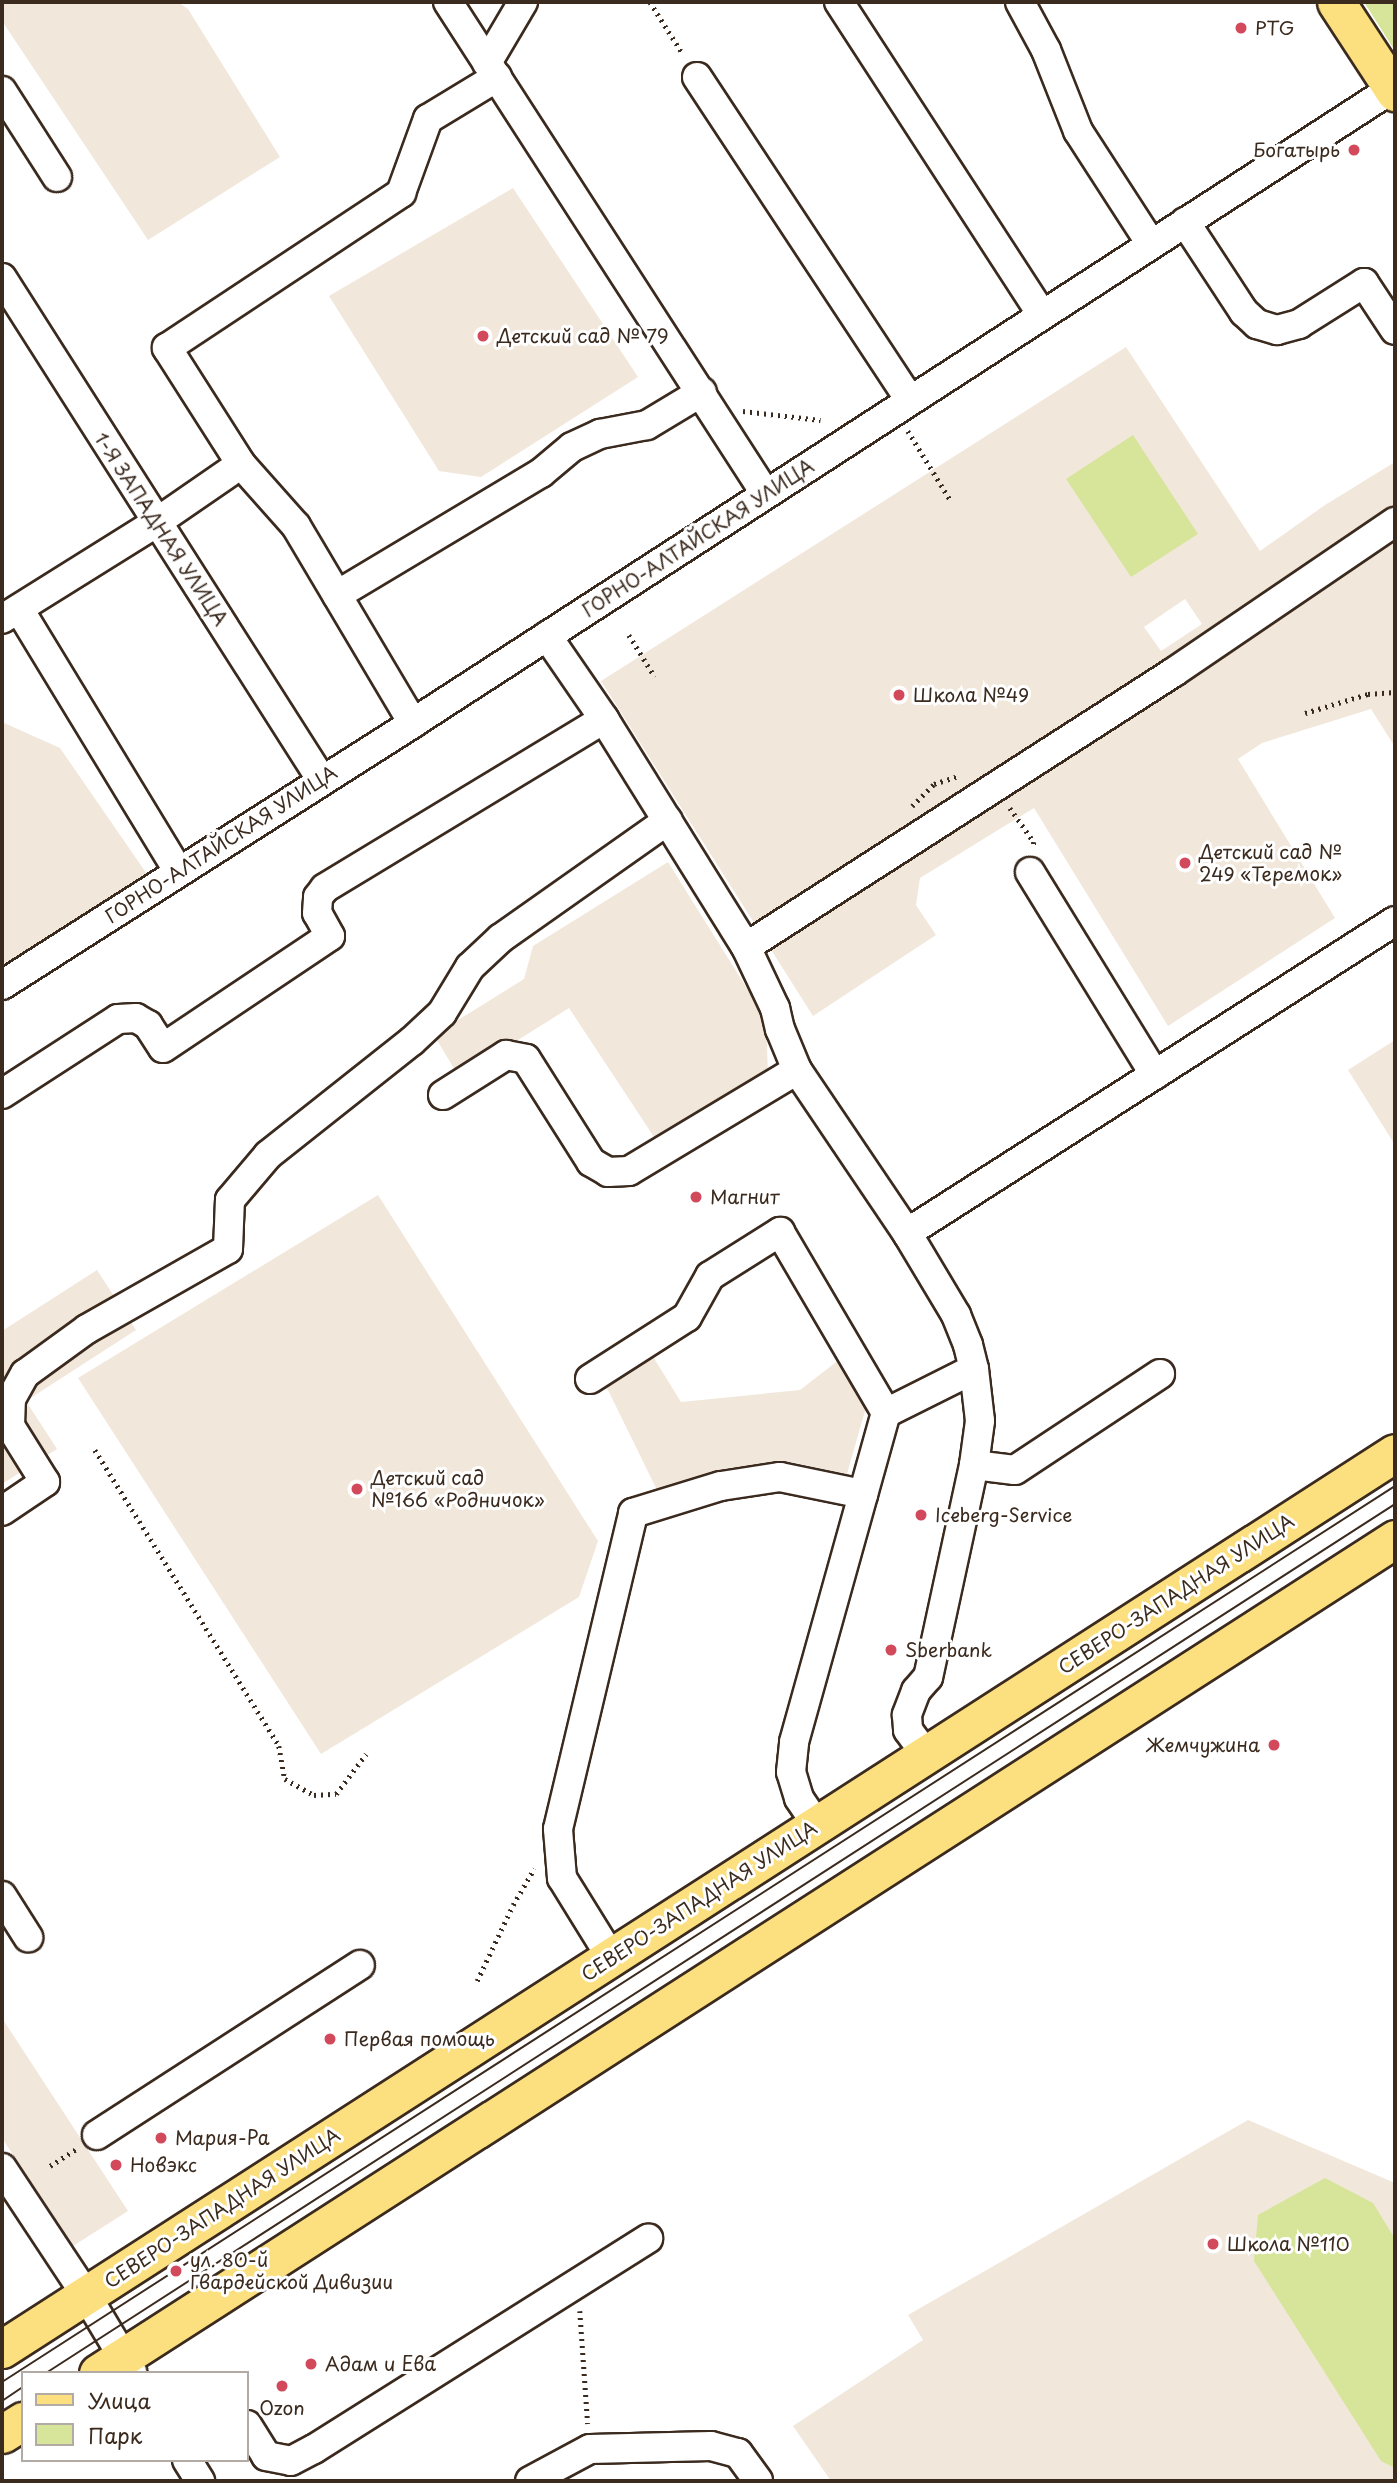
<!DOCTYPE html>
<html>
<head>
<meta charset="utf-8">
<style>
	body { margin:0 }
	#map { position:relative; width:1397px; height:2483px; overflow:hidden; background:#fff; font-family:"Playpen Sans",sans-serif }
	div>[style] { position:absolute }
	.built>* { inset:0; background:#f2e7db }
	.green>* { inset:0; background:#d6e599 }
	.path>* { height:4.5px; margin-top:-2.25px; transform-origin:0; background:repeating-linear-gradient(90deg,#3b2a1e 0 2px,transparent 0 7px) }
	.roads { filter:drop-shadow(2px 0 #3b2a1e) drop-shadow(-2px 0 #3b2a1e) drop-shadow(0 2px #3b2a1e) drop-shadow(0 -2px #3b2a1e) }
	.minor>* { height:28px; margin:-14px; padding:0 14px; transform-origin:14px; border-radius:14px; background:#fff }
	.major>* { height:37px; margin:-18.5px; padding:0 18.5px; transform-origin:18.5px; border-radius:18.5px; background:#fce080 }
	.tram>* { height:2px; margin:-1px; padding:0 1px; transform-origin:1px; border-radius:1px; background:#3b2a1e }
	.dots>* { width:19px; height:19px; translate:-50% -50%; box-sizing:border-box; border:4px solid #fff; border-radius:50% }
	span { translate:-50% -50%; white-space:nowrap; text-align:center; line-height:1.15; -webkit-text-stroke:6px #fff; paint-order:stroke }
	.poi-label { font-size:19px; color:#3b2a1e }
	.left { translate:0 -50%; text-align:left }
	.right { translate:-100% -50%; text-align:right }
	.street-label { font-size:19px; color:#3b2a1e }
	.frame { position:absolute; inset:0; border:4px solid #3b2a1e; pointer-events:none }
	.legend { position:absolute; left:21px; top:2371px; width:228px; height:91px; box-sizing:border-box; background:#fff; border:2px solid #b1aaa5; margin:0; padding:9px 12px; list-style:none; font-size:21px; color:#3b2a1e }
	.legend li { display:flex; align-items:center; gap:14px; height:35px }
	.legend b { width:35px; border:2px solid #b1aaa5 }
</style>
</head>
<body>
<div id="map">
	<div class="built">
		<i style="clip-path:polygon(2px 2px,178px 2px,188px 9px,280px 157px,148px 240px,2px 21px)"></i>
		<i style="clip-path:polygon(513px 188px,638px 377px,481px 477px,439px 471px,329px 296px)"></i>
		<i style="clip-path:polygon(evenodd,1126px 347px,1260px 551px,1325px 505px,1395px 462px,1395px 747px,1371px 709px,1262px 743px,1238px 759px,1335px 918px,1168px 1026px,1034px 808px,920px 878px,916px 905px,936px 935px,813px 1016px,601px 681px,1126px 347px,1185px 599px,1202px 624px,1161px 651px,1144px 627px,1185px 599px)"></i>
		<i style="clip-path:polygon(2px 722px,60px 748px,149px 877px,2px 972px)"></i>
		<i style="clip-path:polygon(668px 862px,766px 1019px,768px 1076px,658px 1143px,569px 1008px,459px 1077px,434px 1035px,524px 979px,533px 946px)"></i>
		<i style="clip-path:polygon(1395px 1040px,1395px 1145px,1348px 1070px)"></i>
		<i style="clip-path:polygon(378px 1195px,598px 1541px,579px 1597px,321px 1754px,78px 1378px)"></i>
		<i style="clip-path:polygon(97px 1270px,136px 1330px,26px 1401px,57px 1449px,2px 1484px,2px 1331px)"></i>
		<i style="clip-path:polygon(652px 1355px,681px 1402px,800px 1390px,840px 1359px,867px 1404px,847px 1474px,791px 1462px,727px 1468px,657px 1490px,605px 1384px)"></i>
		<i style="clip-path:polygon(2px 2018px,128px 2211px,73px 2246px,2px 2138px)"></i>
		<i style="clip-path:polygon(1248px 2120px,1395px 2183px,1395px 2481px,831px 2481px,793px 2426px,923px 2340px,908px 2315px)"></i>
	</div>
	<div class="green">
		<i style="clip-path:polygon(1364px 2px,1395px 2px,1395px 51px)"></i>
		<i style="clip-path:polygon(1133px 435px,1198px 534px,1131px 577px,1066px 479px)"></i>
		<i style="clip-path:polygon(1325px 2178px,1373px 2203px,1395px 2239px,1395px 2468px,1381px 2461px,1254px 2261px,1258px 2215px)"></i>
	</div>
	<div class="path">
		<i style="left:650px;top:2px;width:62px;rotate:57.6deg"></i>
		<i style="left:743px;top:411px;width:78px;rotate:6.7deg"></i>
		<i style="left:908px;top:431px;width:82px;rotate:58.4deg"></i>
		<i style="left:629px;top:635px;width:49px;rotate:58.2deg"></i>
		<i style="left:1305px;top:713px;width:66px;rotate:-16.8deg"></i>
		<i style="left:1368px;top:694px;width:27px;rotate:-4deg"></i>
		<i style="left:912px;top:806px;width:31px;rotate:-45deg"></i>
		<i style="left:934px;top:784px;width:26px;rotate:-18deg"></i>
		<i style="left:1010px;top:808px;width:42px;rotate:54.8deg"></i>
		<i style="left:1034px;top:842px;width:6px;rotate:99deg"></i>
		<i style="left:95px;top:1450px;width:349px;rotate:58.1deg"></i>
		<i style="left:279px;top:1746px;width:34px;rotate:80deg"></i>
		<i style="left:285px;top:1779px;width:33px;rotate:29deg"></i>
		<i style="left:314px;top:1795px;width:22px;rotate:-3deg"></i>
		<i style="left:336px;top:1794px;width:50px;rotate:-53.1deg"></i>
		<i style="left:477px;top:1981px;width:84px;rotate:-64.7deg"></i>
		<i style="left:513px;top:1905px;width:42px;rotate:-59.7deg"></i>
		<i style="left:50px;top:2166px;width:31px;rotate:-33deg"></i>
		<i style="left:580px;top:2311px;width:113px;rotate:86deg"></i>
	</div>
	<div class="roads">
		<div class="minor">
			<i style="left:448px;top:2px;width:584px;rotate:57.15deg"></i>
			<i style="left:839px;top:2px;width:373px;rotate:57deg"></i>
			<i style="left:1020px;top:2px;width:55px;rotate:61.6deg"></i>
			<i style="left:1046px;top:50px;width:87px;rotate:68.4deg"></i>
			<i style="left:1078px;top:131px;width:135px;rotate:57.1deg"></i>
			<i style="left:487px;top:63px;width:71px;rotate:-59.5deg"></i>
			<i style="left:697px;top:77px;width:387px;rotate:56.6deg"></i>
			<i style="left:2px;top:91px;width:102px;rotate:57.4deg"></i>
			<i style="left:1185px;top:222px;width:108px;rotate:56.8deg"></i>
			<i style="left:1244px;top:312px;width:18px;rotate:43deg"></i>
			<i style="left:1257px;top:324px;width:21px;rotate:17deg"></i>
			<i style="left:1277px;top:330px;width:23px;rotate:-15deg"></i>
			<i style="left:1299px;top:324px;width:77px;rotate:-32.2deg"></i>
			<i style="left:1364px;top:283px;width:56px;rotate:56.6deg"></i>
			<i style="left:2px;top:278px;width:594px;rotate:57.51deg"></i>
			<i style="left:337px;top:595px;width:238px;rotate:-30.9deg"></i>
			<i style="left:541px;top:473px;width:40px;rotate:-40deg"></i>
			<i style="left:572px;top:447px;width:31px;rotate:-25deg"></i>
			<i style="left:600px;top:434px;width:48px;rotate:-10.8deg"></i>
			<i style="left:647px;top:425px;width:64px;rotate:-31deg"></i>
			<i style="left:19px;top:609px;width:306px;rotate:58.7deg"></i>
			<i style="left:2px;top:619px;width:183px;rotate:-32deg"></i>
			<i style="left:157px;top:522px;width:102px;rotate:-34.6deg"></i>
			<i style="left:547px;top:636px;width:101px;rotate:55.5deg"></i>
			<i style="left:604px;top:719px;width:269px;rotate:58.1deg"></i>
			<i style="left:746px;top:947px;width:68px;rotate:64.6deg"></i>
			<i style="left:775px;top:1008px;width:22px;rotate:77deg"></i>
			<i style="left:780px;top:1029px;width:44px;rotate:67.5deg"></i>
			<i style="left:797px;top:1070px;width:197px;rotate:56deg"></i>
			<i style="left:907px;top:1233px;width:96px;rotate:59.1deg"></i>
			<i style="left:956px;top:1315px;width:32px;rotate:68deg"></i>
			<i style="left:968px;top:1345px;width:25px;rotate:76deg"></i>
			<i style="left:974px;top:1369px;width:52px;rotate:83.4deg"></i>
			<i style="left:980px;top:1421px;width:44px;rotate:97.8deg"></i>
			<i style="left:974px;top:1465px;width:217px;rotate:102.2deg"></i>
			<i style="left:928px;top:1677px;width:18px;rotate:131deg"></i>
			<i style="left:916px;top:1691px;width:26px;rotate:111deg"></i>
			<i style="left:907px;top:1715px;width:15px;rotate:86deg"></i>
			<i style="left:908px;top:1730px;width:31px;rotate:54deg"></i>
			<i style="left:413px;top:723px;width:229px;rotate:-120.7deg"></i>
			<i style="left:296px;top:526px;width:83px;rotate:-131.6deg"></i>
			<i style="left:241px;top:464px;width:138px;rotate:-122.5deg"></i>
			<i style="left:167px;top:348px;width:281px;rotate:-33.5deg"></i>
			<i style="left:401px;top:193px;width:79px;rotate:-70deg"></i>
			<i style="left:428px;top:119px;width:81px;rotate:-31.3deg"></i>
			<i style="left:1030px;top:872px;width:238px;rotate:58.4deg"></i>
			<i style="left:746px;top:947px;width:509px;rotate:-32.72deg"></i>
			<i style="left:1174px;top:672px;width:267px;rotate:-34.2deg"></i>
			<i style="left:2px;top:985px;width:487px;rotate:-32.5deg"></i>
			<i style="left:413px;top:723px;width:1168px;rotate:-32.94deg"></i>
			<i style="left:2px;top:1094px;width:138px;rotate:-32.9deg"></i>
			<i style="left:118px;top:1019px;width:18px;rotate:-3deg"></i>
			<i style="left:136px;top:1018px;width:14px;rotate:30deg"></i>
			<i style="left:148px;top:1025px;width:27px;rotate:57deg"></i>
			<i style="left:163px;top:1048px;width:201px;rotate:-33.8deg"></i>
			<i style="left:330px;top:936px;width:26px;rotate:-119deg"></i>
			<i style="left:317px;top:913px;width:16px;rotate:-86deg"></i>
			<i style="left:318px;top:897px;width:11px;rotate:-52deg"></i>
			<i style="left:325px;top:888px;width:326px;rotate:-31.2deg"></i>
			<i style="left:443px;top:1095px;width:75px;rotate:-32.4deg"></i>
			<i style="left:506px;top:1055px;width:20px;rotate:11deg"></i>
			<i style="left:526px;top:1059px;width:122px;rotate:57.7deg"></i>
			<i style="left:591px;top:1162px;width:20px;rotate:30deg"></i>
			<i style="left:608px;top:1172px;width:21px;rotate:-3deg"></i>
			<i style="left:629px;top:1171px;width:196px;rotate:-31deg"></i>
			<i style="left:907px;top:1233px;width:579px;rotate:-32.59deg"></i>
			<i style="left:590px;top:1379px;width:115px;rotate:-32.6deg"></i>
			<i style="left:687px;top:1317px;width:47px;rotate:-60.7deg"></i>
			<i style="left:710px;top:1276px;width:83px;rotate:-32.2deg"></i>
			<i style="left:780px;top:1232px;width:210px;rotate:59.6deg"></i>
			<i style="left:886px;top:1413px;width:98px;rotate:-26.6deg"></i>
			<i style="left:974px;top:1465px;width:41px;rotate:7deg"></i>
			<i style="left:1015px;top:1470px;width:174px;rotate:-33.5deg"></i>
			<i style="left:2px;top:1511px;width:52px;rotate:-34deg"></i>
			<i style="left:45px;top:1482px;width:66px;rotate:-122deg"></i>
			<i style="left:10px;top:1426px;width:27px;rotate:-88deg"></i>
			<i style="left:11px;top:1399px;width:29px;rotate:-61deg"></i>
			<i style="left:25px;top:1374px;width:77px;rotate:-36deg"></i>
			<i style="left:87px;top:1329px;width:162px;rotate:-29.6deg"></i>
			<i style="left:228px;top:1249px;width:49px;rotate:-87.7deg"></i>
			<i style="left:230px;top:1200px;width:59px;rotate:-49.8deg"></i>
			<i style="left:268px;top:1155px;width:184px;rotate:-38.4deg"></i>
			<i style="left:412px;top:1041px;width:41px;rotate:-43deg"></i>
			<i style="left:442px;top:1013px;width:54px;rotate:-58.7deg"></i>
			<i style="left:470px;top:967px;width:42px;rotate:-43.1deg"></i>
			<i style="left:501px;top:938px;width:204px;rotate:-35.2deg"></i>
			<i style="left:817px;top:1825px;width:32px;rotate:-124deg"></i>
			<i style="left:799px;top:1798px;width:27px;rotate:-107deg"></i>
			<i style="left:791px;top:1772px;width:30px;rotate:-84deg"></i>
			<i style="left:794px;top:1742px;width:342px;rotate:-74.4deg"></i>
			<i style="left:2px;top:1896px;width:49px;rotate:57.6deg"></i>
			<i style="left:611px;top:1957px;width:93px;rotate:-121.8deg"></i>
			<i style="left:562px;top:1878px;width:49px;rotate:-94.7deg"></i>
			<i style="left:558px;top:1829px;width:325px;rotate:-76.6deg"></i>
			<i style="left:633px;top:1513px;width:92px;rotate:-17.1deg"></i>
			<i style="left:721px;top:1486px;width:60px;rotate:-8.7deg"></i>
			<i style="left:780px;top:1477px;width:85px;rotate:11.6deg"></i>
			<i style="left:97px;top:2135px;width:313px;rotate:-32.9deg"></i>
			<i style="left:2px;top:2168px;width:152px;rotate:56.5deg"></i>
			<i style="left:86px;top:2295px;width:90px;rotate:59.1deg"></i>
			<i style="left:247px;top:2425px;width:36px;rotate:58deg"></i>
			<i style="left:266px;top:2456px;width:25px;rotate:11deg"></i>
			<i style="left:291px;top:2461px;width:26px;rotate:-28deg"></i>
			<i style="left:314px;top:2449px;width:395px;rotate:-32.2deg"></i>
			<i style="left:187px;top:2460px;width:25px;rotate:58deg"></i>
			<i style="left:530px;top:2481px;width:68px;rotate:-28.1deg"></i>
			<i style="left:590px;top:2449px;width:121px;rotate:-1.4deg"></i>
			<i style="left:711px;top:2446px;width:28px;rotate:15deg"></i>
			<i style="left:738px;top:2453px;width:34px;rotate:54deg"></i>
		</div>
		<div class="major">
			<i style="left:1336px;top:2px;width:108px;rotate:56.8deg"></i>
			<i style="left:2px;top:2349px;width:1656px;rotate:-32.75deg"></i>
			<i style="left:98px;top:2373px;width:1542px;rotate:-32.74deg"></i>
			<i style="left:2px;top:2434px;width:25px;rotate:-32deg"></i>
		</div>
	</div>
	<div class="tram">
		<i style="left:46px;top:2373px;width:1605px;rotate:-32.79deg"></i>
		<i style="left:2px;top:2382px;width:1656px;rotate:-32.75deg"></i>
		<i style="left:2px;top:2401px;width:25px;rotate:-34deg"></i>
	</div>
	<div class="dots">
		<i style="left:1241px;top:28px;background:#d1495b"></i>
		<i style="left:1354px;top:150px;background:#d1495b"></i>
		<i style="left:483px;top:336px;background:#d1495b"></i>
		<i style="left:899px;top:695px;background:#d1495b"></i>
		<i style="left:1185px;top:863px;background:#d1495b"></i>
		<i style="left:696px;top:1197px;background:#d1495b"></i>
		<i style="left:357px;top:1489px;background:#d1495b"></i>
		<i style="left:921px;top:1515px;background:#d1495b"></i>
		<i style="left:891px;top:1650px;background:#d1495b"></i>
		<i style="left:1274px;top:1745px;background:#d1495b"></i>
		<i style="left:330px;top:2039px;background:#d1495b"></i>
		<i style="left:161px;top:2138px;background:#d1495b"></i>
		<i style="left:116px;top:2165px;background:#d1495b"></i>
		<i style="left:1213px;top:2244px;background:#d1495b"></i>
		<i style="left:176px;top:2271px;background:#d1495b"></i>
		<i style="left:311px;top:2364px;background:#d1495b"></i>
		<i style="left:282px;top:2386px;background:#d1495b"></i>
	</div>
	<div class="poi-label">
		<span class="left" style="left:1255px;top:28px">PTG</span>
		<span class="right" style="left:1340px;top:150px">Богатырь</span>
		<span class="left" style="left:497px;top:336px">Детский сад № 79</span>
		<span class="left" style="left:913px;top:695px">Школа №49</span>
		<span class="left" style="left:1199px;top:863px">Детский сад №<br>249 «Теремок»</span>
		<span class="left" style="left:710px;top:1197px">Магнит</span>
		<span class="left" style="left:371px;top:1489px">Детский сад<br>№166 «Родничок»</span>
		<span class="left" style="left:935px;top:1515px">Iceberg-Service</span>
		<span class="left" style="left:905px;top:1650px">Sberbank</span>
		<span class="right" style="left:1260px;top:1745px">Жемчужина</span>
		<span class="left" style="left:344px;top:2039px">Первая помощь</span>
		<span class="left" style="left:175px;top:2138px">Мария-Ра</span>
		<span class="left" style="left:130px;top:2165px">Новэкс</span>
		<span class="left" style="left:1227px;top:2244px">Школа №110</span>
		<span class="left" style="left:190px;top:2271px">ул. 80-й<br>Гвардейской Дивизии</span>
		<span class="left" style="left:325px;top:2364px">Адам и Ева</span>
		<span style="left:282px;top:2408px">Ozon</span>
	</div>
	<div class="street-label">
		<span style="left:161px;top:529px;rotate:57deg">1-Я ЗАПАДНАЯ УЛИЦА</span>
		<span style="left:698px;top:538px;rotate:-33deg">ГОРНО-АЛТАЙСКАЯ УЛИЦА</span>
		<span style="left:221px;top:844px;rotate:-33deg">ГОРНО-АЛТАЙСКАЯ УЛИЦА</span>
		<span style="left:1176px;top:1594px;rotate:-33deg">СЕВЕРО-ЗАПАДНАЯ УЛИЦА</span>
		<span style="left:699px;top:1901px;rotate:-33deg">СЕВЕРО-ЗАПАДНАЯ УЛИЦА</span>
		<span style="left:222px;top:2208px;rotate:-33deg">СЕВЕРО-ЗАПАДНАЯ УЛИЦА</span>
	</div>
	<div class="frame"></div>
	<ul class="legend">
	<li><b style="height:9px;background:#fce080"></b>Улица</li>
	<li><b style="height:19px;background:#d6e599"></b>Парк</li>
	</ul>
</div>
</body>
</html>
